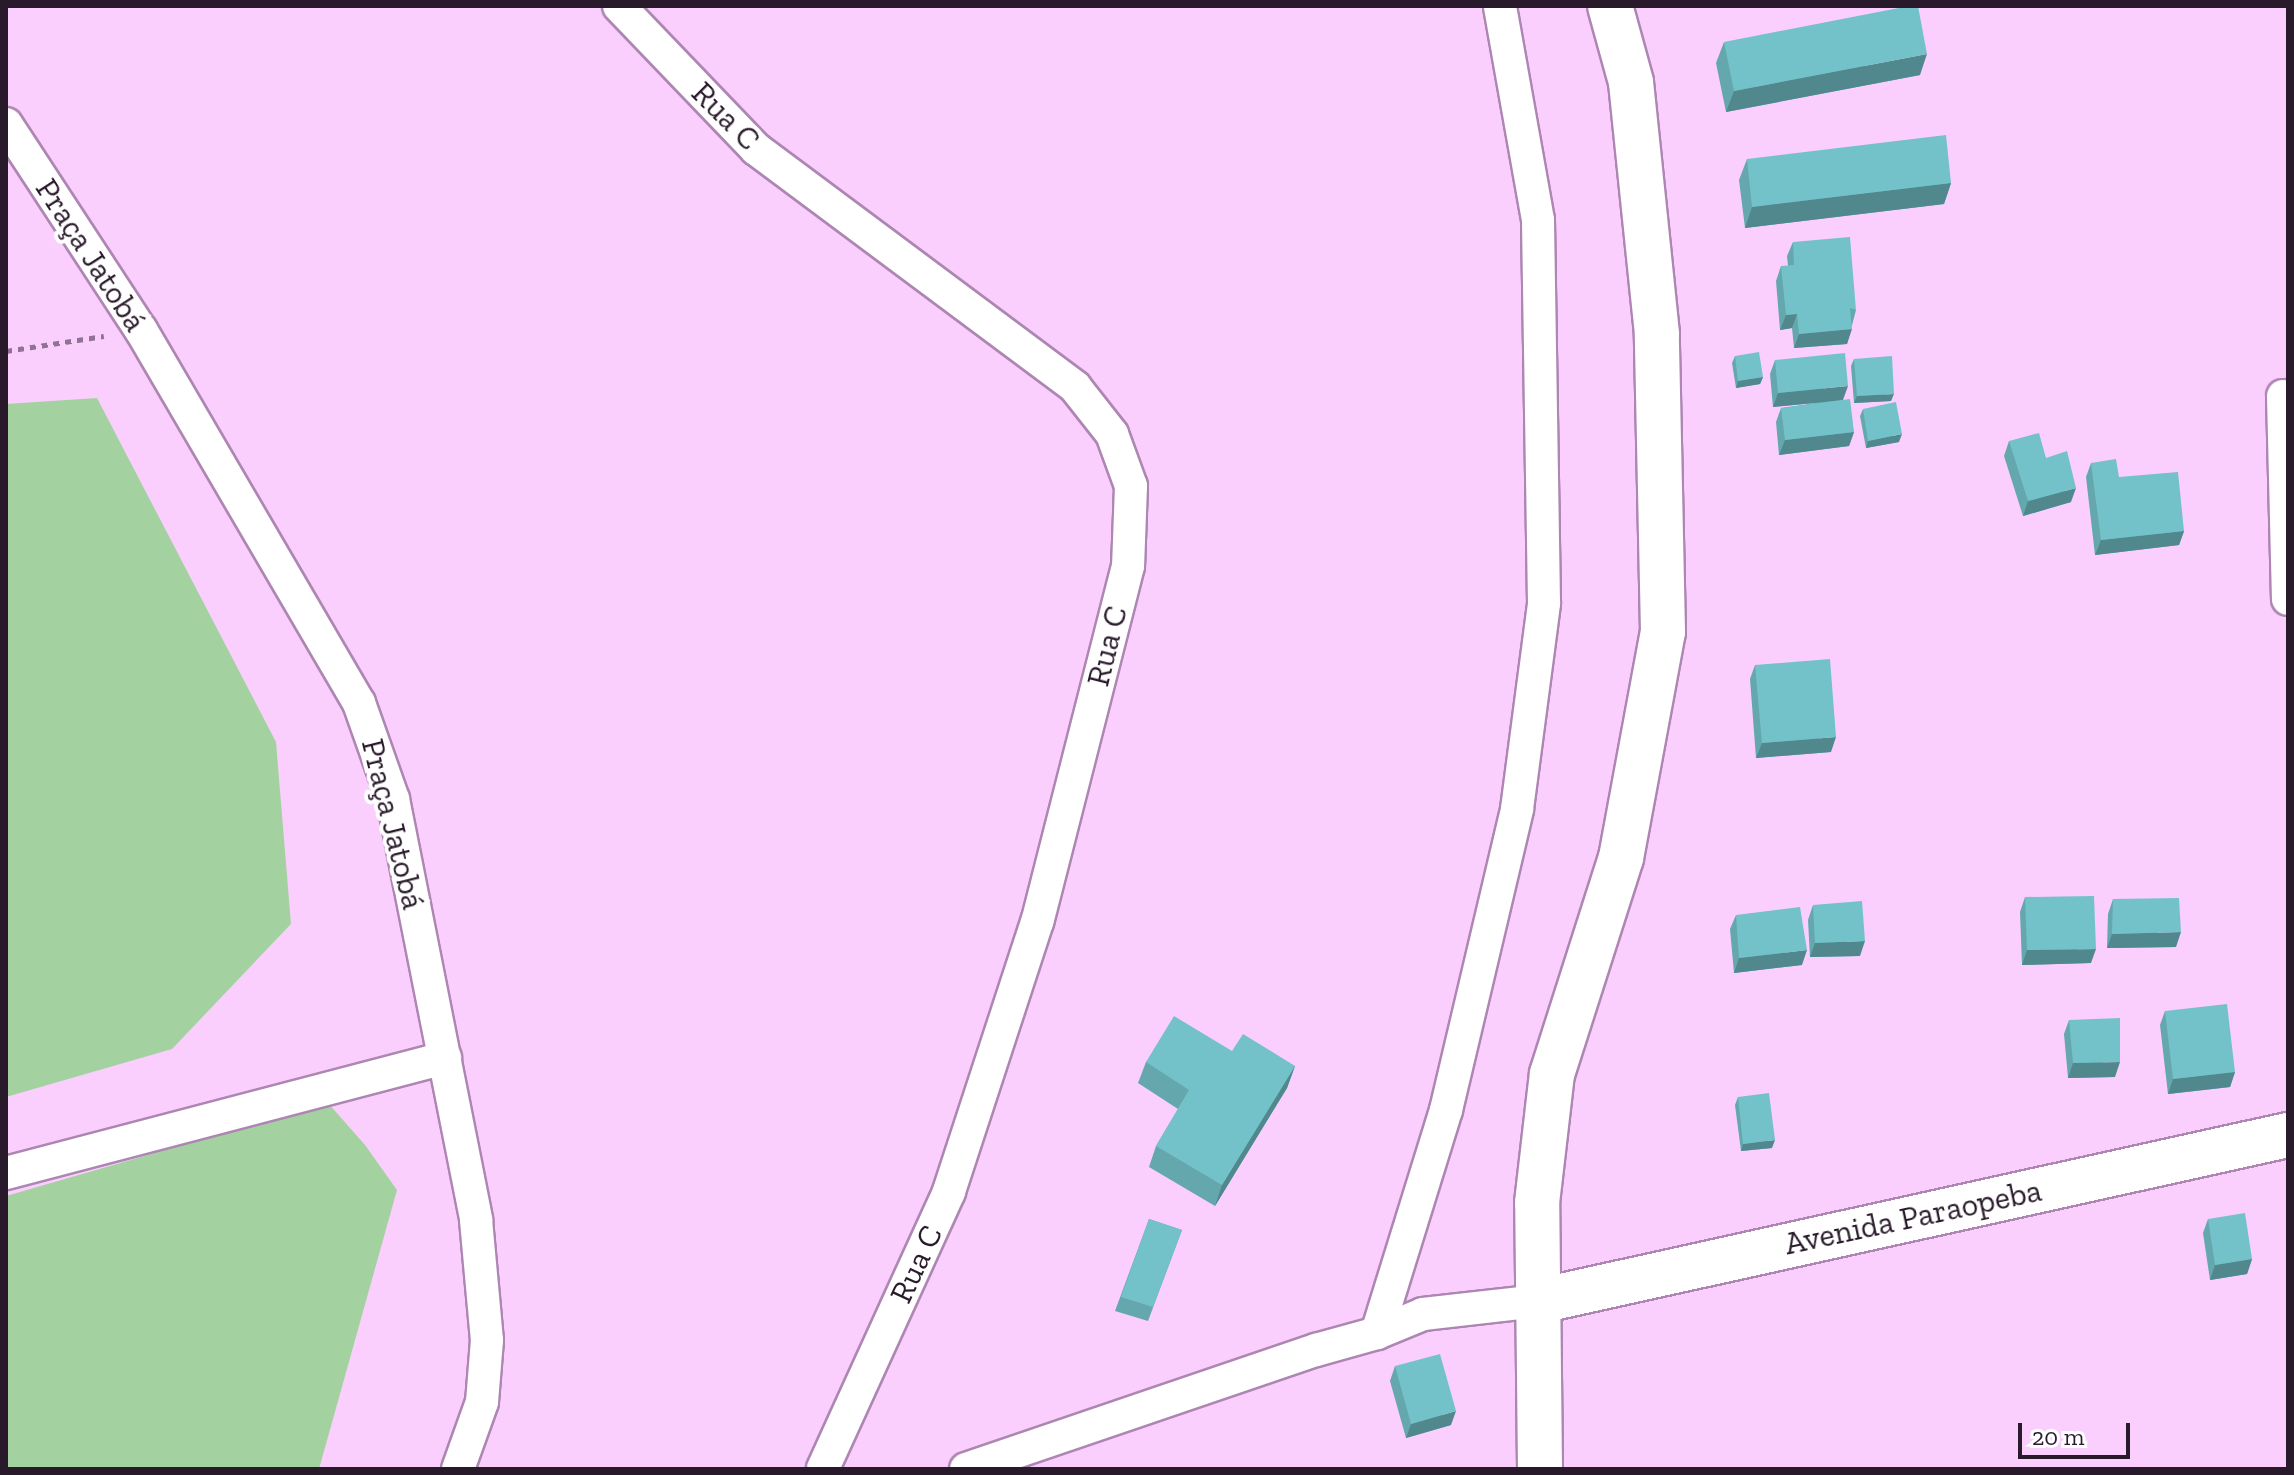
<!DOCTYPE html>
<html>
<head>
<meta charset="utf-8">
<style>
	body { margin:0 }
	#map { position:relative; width:2294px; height:1475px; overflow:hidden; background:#facffe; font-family:"Zilla Slab",serif }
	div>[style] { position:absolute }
	.water>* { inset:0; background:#a3d2a0 }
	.path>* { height:5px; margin-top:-2.5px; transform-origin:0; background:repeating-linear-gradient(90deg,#907393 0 6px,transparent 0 12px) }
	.roads { filter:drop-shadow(2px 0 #ad86b2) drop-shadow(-2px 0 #ad86b2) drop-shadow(0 2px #ad86b2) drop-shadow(0 -2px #ad86b2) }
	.street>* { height:32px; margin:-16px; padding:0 16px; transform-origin:16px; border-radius:16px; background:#fff }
	.secondary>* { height:44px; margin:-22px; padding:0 22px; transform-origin:22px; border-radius:22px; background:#fff }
	.wall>* { inset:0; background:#64a7ad }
	.shaded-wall>* { inset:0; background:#51888d }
	.building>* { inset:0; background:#74c2c9 }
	span { translate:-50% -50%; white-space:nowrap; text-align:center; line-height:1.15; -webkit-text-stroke:8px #fff; paint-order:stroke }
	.street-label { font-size:32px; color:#291a2b }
	.frame { position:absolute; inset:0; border:8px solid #291a2b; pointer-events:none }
	.scale { position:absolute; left:2018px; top:1423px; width:112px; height:36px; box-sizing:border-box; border:4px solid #291a2b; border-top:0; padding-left:10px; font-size:24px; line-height:28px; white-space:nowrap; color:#291a2b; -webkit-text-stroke:6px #fff; paint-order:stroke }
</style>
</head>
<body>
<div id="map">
	<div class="water">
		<i style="clip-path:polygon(97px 398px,276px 742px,291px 924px,172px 1049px,6px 1097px,6px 404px)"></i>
		<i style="clip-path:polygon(328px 1103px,365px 1145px,397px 1190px,319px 1469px,6px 1469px,6px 1196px)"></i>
	</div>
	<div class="path">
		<i style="left:6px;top:351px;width:99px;rotate:-8.7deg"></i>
	</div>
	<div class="roads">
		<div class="street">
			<i style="left:619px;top:6px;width:198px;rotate:46.2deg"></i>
			<i style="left:756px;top:149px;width:398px;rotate:36.7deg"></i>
			<i style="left:1075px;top:387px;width:60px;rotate:51.8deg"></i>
			<i style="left:1112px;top:434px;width:55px;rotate:69.9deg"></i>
			<i style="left:1131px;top:486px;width:80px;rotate:92.1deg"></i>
			<i style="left:1128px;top:566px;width:367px;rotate:104.3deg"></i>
			<i style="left:1037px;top:922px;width:284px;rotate:108.1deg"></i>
			<i style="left:949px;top:1192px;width:304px;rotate:114.5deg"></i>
			<i style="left:6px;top:124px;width:246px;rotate:56.8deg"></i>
			<i style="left:141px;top:330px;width:432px;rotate:59.7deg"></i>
			<i style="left:359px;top:703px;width:102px;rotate:70.5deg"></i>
			<i style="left:393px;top:799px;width:429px;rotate:78.8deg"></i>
			<i style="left:476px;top:1220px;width:121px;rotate:84.8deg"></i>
			<i style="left:487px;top:1340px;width:62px;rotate:94.6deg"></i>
			<i style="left:482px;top:1402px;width:71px;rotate:109.7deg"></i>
			<i style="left:2283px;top:396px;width:203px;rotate:88.6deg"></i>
			<i style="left:6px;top:1173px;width:454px;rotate:-14.7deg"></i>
			<i style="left:1377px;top:1333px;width:233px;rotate:-72.8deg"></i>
			<i style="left:1446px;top:1110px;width:309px;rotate:-76.7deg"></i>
			<i style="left:1517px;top:809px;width:208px;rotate:-82.5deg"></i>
			<i style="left:1544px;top:603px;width:383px;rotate:-90.9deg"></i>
			<i style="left:1538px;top:220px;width:217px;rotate:-100.1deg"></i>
			<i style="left:966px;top:1469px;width:370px;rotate:-18.8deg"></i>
			<i style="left:1316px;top:1350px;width:63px;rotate:-15.6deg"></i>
			<i style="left:1377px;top:1333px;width:50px;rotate:-22.4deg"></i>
			<i style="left:1423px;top:1314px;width:117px;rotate:-6.4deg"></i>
		</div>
		<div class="secondary">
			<i style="left:1539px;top:1301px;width:767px;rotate:-12.5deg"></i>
			<i style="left:1540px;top:1469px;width:266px;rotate:-90.6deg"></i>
			<i style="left:1537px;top:1203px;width:130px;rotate:-83.4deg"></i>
			<i style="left:1552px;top:1074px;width:227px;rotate:-72.3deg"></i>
			<i style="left:1621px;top:858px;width:230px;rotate:-79.5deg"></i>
			<i style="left:1663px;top:632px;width:298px;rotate:-91.2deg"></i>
			<i style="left:1657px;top:334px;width:253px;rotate:-95.9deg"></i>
			<i style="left:1631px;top:82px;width:79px;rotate:-105.4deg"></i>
		</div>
	</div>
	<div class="wall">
		<i style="clip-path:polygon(1724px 42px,1920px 75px,1726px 112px,1716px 63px)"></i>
		<i style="clip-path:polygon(1747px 159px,1951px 183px,1944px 204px,1745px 228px,1739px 180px)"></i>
		<i style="clip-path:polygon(1793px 242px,1856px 310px,1847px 344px,1794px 348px,1792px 328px,1780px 330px,1776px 281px,1781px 266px,1788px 266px,1787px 256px)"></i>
		<i style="clip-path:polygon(1735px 356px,1763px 377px,1760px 384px,1736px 388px,1732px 363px)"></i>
		<i style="clip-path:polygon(1854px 359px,1891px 401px,1854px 403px,1851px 366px)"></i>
		<i style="clip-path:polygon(1775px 360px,1843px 400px,1854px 432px,1849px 446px,1779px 455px,1776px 422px,1781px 408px,1817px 403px,1773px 407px,1770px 374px)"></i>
		<i style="clip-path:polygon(1863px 409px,1899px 442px,1866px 448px,1860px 416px)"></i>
		<i style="clip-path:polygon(2009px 441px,2046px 458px,2071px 502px,2023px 516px,2004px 456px)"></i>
		<i style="clip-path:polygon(2091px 463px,2119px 477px,2184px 531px,2179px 545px,2095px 555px,2086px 477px)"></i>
		<i style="clip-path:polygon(1755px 665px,1831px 752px,1756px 758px,1750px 679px)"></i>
		<i style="clip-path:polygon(2025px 897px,2091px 963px,2022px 965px,2020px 912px)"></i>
		<i style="clip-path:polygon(2113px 899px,2176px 947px,2107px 948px,2108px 914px)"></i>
		<i style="clip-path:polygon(1813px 905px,1860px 956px,1810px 957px,1808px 920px)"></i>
		<i style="clip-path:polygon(1736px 915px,1802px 965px,1734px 973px,1730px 929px)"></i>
		<i style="clip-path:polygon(2165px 1011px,2235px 1072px,2230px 1087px,2168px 1094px,2160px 1025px)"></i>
		<i style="clip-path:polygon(2069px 1020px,2115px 1077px,2068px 1078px,2064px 1034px)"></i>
		<i style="clip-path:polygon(1232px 1051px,1295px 1066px,1287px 1088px,1215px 1206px,1149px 1167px,1156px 1146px,1178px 1109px,1138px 1083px,1146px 1062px)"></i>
		<i style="clip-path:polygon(1738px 1097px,1772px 1148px,1741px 1151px,1735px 1105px)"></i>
		<i style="clip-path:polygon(1149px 1219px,1182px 1230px,1148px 1321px,1115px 1311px)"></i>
		<i style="clip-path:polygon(2208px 1219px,2252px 1259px,2247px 1274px,2210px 1280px,2203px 1233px)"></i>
		<i style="clip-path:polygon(1395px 1366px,1451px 1425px,1406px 1438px,1390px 1381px)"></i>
	</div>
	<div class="shaded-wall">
		<i style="clip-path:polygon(1927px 54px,1920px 75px,1726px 112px,1734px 91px)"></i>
		<i style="clip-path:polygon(1951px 183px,1944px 204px,1745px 228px,1752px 207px)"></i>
		<i style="clip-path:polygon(1797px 314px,1792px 328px,1780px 330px,1786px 315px)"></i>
		<i style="clip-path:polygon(1852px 329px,1847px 344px,1794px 348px,1799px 334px)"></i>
		<i style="clip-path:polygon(1763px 377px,1760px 384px,1736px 388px,1738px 381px)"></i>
		<i style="clip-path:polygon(1848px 386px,1843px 400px,1773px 407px,1778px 393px)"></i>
		<i style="clip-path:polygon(1894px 394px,1891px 401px,1854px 403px,1857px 396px)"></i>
		<i style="clip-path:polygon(1854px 432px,1849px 446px,1779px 455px,1785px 440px)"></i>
		<i style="clip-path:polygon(1902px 434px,1899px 442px,1866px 448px,1868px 441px)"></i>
		<i style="clip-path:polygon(2076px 488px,2071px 502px,2023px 516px,2028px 501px)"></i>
		<i style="clip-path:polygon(2184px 531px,2179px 545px,2095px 555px,2101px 540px)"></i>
		<i style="clip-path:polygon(1836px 737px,1831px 752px,1756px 758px,1762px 743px)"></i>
		<i style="clip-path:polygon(2181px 932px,2176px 947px,2107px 948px,2112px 934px)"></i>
		<i style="clip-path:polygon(1865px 941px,1860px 956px,1810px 957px,1815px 943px)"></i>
		<i style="clip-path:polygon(2096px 949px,2091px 963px,2022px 965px,2027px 950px)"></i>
		<i style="clip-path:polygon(1807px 950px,1802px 965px,1734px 973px,1739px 958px)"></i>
		<i style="clip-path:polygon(2120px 1062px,2115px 1077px,2068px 1078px,2073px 1063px)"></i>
		<i style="clip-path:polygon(1295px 1066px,1287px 1088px,1215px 1206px,1222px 1185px)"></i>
		<i style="clip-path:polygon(2235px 1072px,2230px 1087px,2168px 1094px,2173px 1079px)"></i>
		<i style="clip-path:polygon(1775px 1140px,1772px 1148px,1741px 1151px,1743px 1144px)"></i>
		<i style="clip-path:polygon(2252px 1259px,2247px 1274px,2210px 1280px,2215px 1265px)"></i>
		<i style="clip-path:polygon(1456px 1411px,1451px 1425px,1406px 1438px,1411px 1424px)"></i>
	</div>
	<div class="building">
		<i style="clip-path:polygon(1909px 6px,1918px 6px,1927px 54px,1734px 91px,1724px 42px)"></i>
		<i style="clip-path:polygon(1946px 135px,1951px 183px,1752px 207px,1747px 159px)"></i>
		<i style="clip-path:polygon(1850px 237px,1856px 310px,1850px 308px,1852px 329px,1799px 334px,1797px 314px,1786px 315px,1781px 266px,1794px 265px,1793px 242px)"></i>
		<i style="clip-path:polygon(1759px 352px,1763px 377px,1738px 381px,1735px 356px)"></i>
		<i style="clip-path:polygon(1845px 353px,1848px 386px,1778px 393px,1775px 360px)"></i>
		<i style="clip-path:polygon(1892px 356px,1894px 394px,1857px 396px,1854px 359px)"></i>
		<i style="clip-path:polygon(1850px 399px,1854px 432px,1785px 440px,1781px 408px)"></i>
		<i style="clip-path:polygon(1896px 402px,1902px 434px,1868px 441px,1863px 409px)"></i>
		<i style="clip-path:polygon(2039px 433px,2046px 458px,2067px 451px,2076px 488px,2028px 501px,2009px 441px)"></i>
		<i style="clip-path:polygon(2116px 459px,2119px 477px,2178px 472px,2184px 531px,2101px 540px,2091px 463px)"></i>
		<i style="clip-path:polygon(1830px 659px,1836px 737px,1762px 743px,1755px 665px)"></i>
		<i style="clip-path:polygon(2094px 896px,2096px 949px,2027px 950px,2025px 897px)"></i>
		<i style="clip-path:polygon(2179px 898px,2181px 932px,2112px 934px,2113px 899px)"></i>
		<i style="clip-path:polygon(1862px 901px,1865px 941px,1815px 943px,1813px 905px)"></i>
		<i style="clip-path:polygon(1800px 907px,1807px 950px,1739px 958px,1736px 915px)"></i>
		<i style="clip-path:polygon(2227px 1004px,2235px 1072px,2173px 1079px,2165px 1011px)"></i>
		<i style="clip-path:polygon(1174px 1016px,1232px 1051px,1243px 1034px,1295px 1066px,1222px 1185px,1156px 1146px,1189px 1090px,1146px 1062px)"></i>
		<i style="clip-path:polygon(2120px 1018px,2120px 1062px,2073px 1063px,2069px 1020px)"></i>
		<i style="clip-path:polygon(1769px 1093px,1775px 1140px,1743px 1144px,1738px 1097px)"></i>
		<i style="clip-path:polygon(2245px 1213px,2252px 1259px,2215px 1265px,2208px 1219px)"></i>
		<i style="clip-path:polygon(1149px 1219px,1182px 1230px,1153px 1307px,1121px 1297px)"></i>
		<i style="clip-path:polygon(1440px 1354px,1456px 1411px,1411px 1424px,1395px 1366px)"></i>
	</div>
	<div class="street-label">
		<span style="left:726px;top:116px;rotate:45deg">Rua C</span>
		<span style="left:91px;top:255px;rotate:57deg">Praça Jatobá</span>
		<span style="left:1107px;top:646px;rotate:-76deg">Rua C</span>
		<span style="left:393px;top:824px;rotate:76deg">Praça Jatobá</span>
		<span style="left:1913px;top:1217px;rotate:-12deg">Avenida Paraopeba</span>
		<span style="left:916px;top:1264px;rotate:-65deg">Rua C</span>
	</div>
	<div class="frame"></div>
	<div class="scale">20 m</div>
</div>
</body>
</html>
